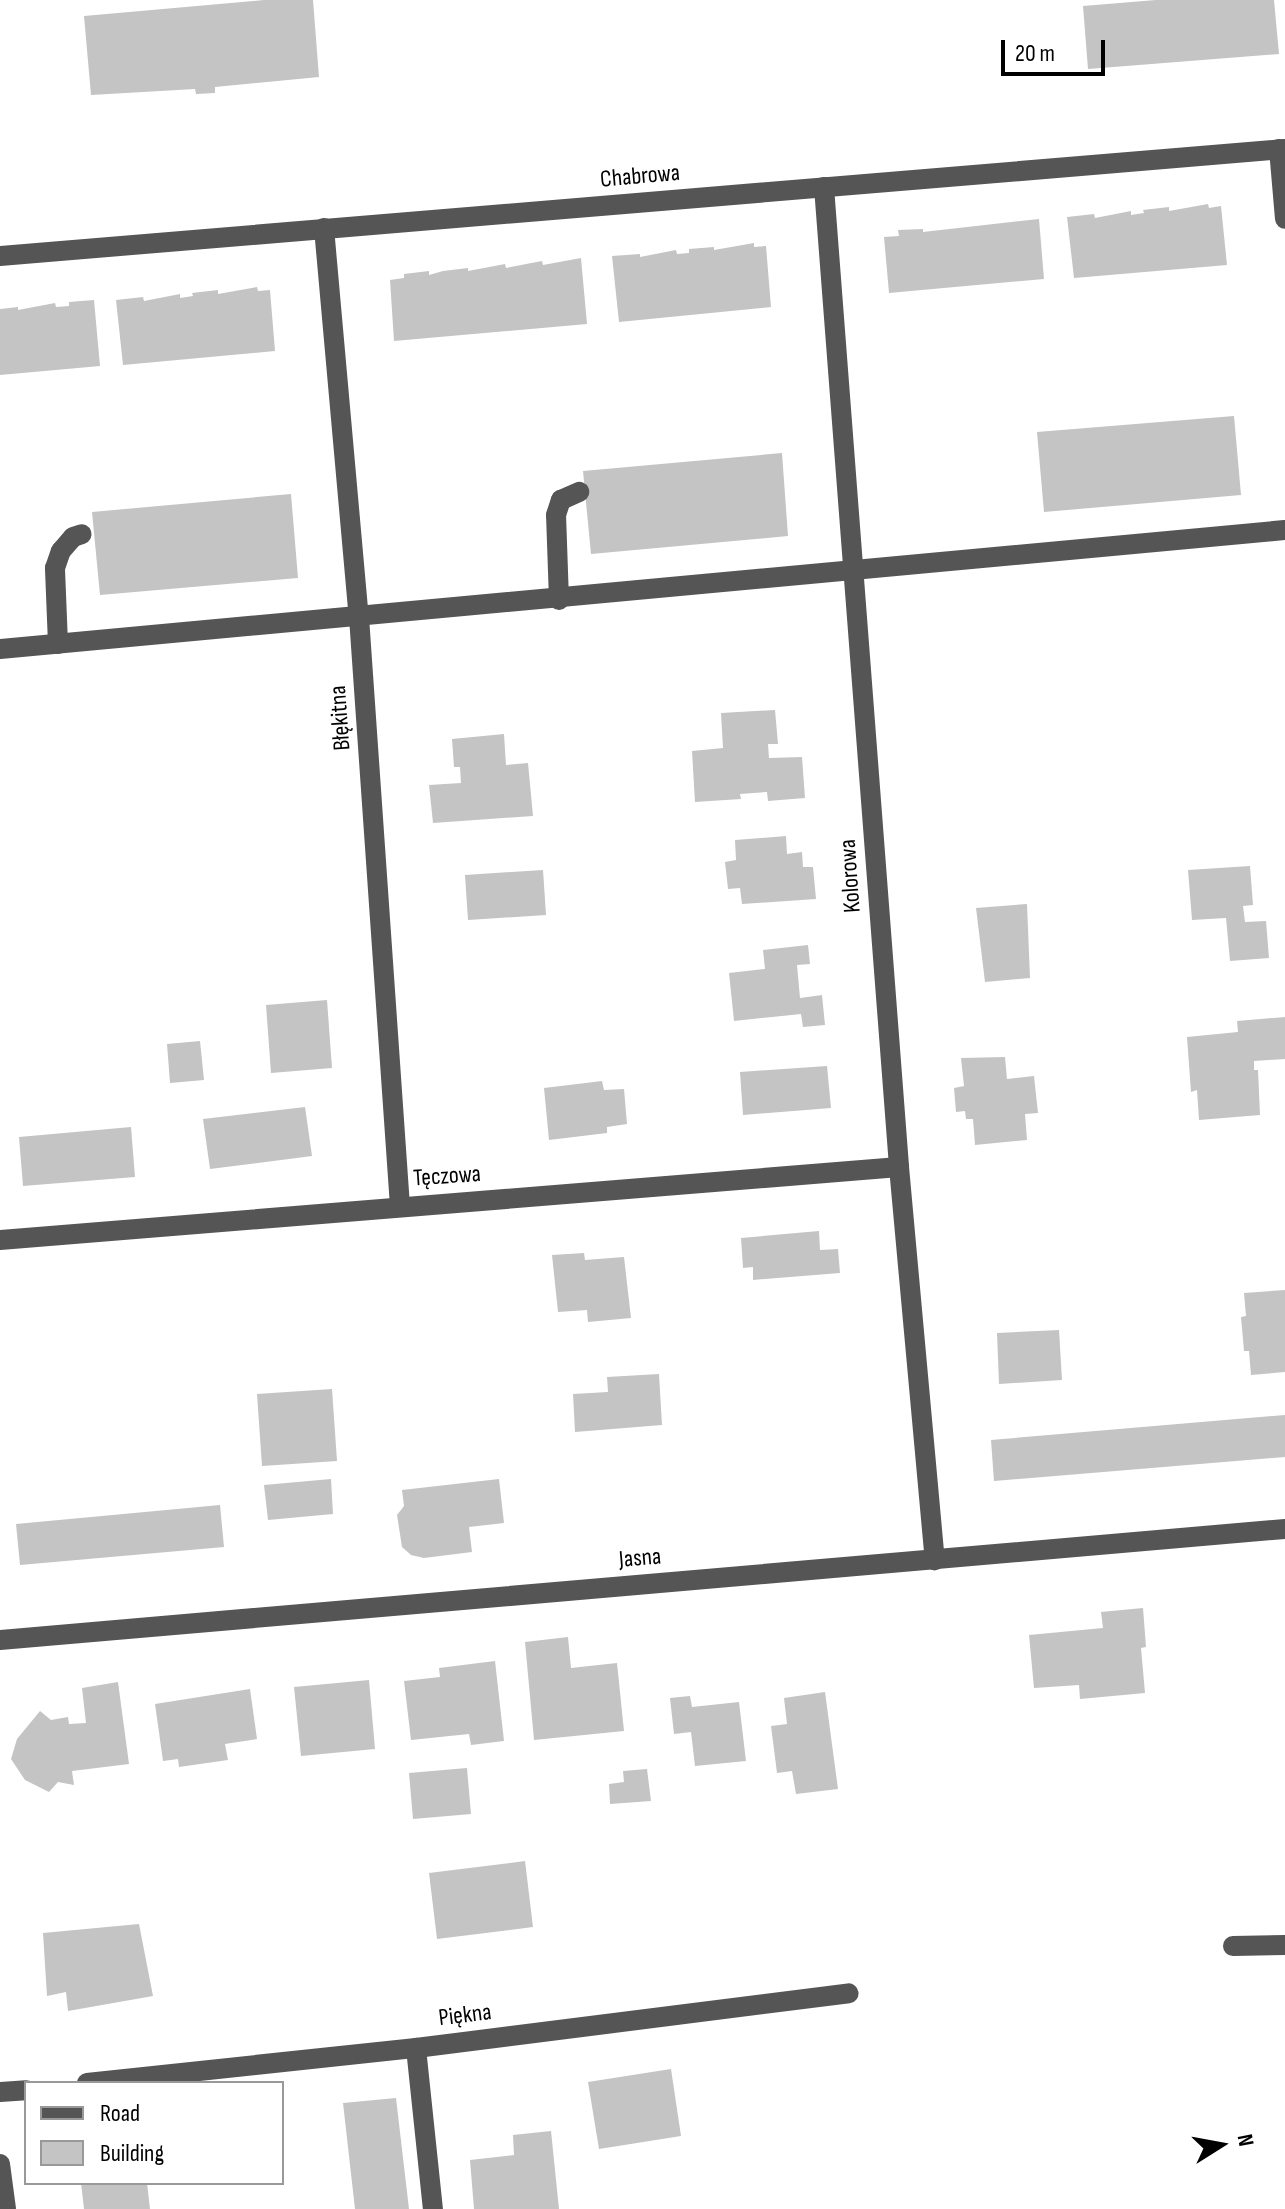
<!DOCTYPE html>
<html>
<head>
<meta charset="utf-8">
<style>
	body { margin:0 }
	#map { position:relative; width:1285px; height:2209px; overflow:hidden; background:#fff; font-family:"Sofia Sans Condensed",sans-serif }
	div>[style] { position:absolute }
	.building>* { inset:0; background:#c4c4c4 }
	.minor>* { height:20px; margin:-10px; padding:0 10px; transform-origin:10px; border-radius:10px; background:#555 }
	span { translate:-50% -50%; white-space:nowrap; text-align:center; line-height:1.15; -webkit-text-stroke:6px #fff; paint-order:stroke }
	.street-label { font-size:24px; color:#000 }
	.legend { position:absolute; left:24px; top:2081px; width:260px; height:104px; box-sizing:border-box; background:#fff; border:2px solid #999; margin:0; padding:10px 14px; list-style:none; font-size:24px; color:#000 }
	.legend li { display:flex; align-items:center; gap:16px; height:40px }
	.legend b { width:40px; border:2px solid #999 }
	.north { position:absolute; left:1181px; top:2105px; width:80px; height:80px; -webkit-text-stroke:6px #fff; paint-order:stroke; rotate:79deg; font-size:22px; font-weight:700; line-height:32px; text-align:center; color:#000 }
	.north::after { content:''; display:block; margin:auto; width:28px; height:36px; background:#000; clip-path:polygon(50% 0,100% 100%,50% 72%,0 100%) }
	.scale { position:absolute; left:1001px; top:40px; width:104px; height:36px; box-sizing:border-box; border:4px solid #000; border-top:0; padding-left:10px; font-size:24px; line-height:28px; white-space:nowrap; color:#000; -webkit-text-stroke:6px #fff; paint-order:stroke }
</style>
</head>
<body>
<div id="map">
	<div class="building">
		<i style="clip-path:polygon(264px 0,313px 0,319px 77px,215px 87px,215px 93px,196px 94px,195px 89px,91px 95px,84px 16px)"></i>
		<i style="clip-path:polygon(1156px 0,1274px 0,1279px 54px,1088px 69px,1083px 6px)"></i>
		<i style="clip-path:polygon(1208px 204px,1209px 208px,1221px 206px,1227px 265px,1074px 278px,1067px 217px,1094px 214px,1095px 218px,1131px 211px,1131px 215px,1144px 213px,1143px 210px,1169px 207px,1169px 211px)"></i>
		<i style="clip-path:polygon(1039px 219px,1044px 279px,889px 293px,884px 237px,899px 236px,898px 230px,923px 229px,923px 232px)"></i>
		<i style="clip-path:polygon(754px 243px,754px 247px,766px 246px,771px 307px,619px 322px,612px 256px,640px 254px,640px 257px,676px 250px,677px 254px,689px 253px,689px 249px,714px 247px,714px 250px)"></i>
		<i style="clip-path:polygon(581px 258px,587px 324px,394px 341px,390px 280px,404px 278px,404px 274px,429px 271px,429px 275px,443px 271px,468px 268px,468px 271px,505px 264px,506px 268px,542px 261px,543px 265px)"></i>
		<i style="clip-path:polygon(257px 287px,258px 291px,270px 290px,275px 351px,123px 365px,116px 300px,143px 297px,144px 301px,180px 294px,180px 298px,193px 296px,192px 293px,218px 290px,218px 294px)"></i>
		<i style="clip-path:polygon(94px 300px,100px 366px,0 375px,0 309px,18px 307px,18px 310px,55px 303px,56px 307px,69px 306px,69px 302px)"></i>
		<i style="clip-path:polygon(1234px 416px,1241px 495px,1044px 512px,1037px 432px)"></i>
		<i style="clip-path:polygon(782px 453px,788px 536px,591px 554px,583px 471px)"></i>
		<i style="clip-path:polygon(291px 494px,298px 578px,100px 595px,92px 512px)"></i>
		<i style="clip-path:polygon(775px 710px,778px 744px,768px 744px,769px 758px,802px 757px,805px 798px,768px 801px,767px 792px,740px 794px,741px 799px,695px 802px,692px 751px,723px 748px,721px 713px)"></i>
		<i style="clip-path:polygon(504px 734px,506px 765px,528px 763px,533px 816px,433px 823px,429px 785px,461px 783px,460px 767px,454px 767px,452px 739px)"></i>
		<i style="clip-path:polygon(786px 836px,787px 854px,802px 852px,803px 867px,813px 867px,816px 899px,742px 904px,740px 888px,728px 889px,725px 862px,736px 860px,735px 840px)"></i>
		<i style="clip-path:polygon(1250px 866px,1253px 905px,1243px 906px,1245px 922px,1266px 921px,1269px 958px,1230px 961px,1226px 918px,1192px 920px,1188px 870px)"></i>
		<i style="clip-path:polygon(543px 870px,546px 915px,468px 920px,465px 875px)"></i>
		<i style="clip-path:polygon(1027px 904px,1030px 978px,985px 982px,976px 908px)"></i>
		<i style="clip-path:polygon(808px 945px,810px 964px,797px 965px,800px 998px,822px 995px,825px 1025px,803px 1027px,801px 1014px,734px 1021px,729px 973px,765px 969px,763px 950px)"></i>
		<i style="clip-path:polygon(327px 1000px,332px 1068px,271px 1073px,266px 1005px)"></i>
		<i style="clip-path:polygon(1285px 1017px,1285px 1059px,1254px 1061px,1254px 1070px,1258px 1070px,1260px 1115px,1199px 1120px,1197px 1090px,1191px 1092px,1187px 1037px,1238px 1032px,1237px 1021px)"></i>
		<i style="clip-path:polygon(200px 1041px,204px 1080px,170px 1083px,167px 1044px)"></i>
		<i style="clip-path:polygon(1005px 1057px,1007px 1079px,1034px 1076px,1038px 1113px,1025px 1114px,1027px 1140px,975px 1145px,973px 1119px,966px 1119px,965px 1111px,956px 1112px,954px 1088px,964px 1086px,961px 1058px)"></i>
		<i style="clip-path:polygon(827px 1066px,831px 1108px,743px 1115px,740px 1072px)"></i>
		<i style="clip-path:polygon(602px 1081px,604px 1090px,624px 1089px,627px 1124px,607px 1127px,607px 1133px,549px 1140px,544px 1088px)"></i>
		<i style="clip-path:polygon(305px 1107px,312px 1156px,210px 1169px,203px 1119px)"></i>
		<i style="clip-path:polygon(131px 1127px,135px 1177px,23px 1186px,19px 1137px)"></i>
		<i style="clip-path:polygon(819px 1231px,820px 1250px,838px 1249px,840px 1273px,753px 1280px,753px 1267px,743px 1268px,741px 1238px)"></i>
		<i style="clip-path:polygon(584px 1253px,585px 1260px,624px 1257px,631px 1318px,588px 1322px,587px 1310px,558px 1312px,552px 1255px)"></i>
		<i style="clip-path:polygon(1285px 1290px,1285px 1372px,1251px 1375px,1249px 1351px,1244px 1351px,1241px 1317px,1246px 1316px,1244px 1293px)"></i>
		<i style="clip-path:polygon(1059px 1330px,1062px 1380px,999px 1384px,997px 1333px)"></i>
		<i style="clip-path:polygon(659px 1374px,662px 1425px,575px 1432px,573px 1394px,608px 1392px,607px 1377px)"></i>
		<i style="clip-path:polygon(332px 1389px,337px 1461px,262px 1466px,257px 1394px)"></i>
		<i style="clip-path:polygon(1285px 1415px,1285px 1457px,994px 1481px,991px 1440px)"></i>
		<i style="clip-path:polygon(331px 1479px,333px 1514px,268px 1520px,264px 1485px)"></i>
		<i style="clip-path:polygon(499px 1479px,504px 1523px,469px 1527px,472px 1552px,424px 1558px,411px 1555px,402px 1547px,397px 1515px,404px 1506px,402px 1490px)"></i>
		<i style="clip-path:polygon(220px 1505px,224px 1547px,20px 1565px,16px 1524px)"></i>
		<i style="clip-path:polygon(1143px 1608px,1146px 1647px,1141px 1648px,1145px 1693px,1080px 1699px,1079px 1685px,1034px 1688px,1029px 1635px,1103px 1628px,1101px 1612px)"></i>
		<i style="clip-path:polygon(568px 1637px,571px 1668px,617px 1663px,624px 1731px,534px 1740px,525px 1642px)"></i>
		<i style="clip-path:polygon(495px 1661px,504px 1741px,471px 1745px,469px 1734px,411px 1740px,404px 1681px,440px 1677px,439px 1668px)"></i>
		<i style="clip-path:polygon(369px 1680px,375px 1749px,301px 1756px,294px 1687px)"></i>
		<i style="clip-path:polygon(118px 1682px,129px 1764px,72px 1771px,74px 1785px,58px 1782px,49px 1792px,25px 1780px,11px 1759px,17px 1739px,40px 1711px,51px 1720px,68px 1717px,69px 1724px,86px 1723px,82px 1688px)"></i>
		<i style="clip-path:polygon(250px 1689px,257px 1739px,225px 1744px,228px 1760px,179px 1767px,178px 1759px,163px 1761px,155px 1704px)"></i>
		<i style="clip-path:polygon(825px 1692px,838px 1789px,796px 1794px,792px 1771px,777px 1773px,771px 1726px,787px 1724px,784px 1698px)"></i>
		<i style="clip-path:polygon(690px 1696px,692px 1707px,739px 1702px,746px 1761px,695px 1766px,691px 1732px,674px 1734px,670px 1698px)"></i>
		<i style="clip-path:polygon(467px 1768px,471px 1814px,413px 1819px,409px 1773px)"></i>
		<i style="clip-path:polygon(647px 1769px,651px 1801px,610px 1804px,609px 1784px,624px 1782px,623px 1771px)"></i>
		<i style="clip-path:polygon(525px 1861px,533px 1927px,437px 1939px,429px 1873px)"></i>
		<i style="clip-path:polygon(139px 1924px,153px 1996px,68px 2011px,66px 1992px,47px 1996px,43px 1933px)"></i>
		<i style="clip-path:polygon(671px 2069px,681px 2136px,599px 2149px,588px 2082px)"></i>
		<i style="clip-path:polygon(396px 2098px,409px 2209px,355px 2209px,343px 2103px)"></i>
		<i style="clip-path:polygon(551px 2131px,559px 2209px,474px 2209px,470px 2160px,514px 2155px,513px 2135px)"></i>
		<i style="clip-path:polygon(81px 2183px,147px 2183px,150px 2209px,84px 2209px)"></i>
	</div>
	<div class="minor">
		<i style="left:1279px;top:149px;width:70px;rotate:85.1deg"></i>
		<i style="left:824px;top:187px;width:983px;rotate:85.62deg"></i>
		<i style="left:899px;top:1167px;width:395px;rotate:84.8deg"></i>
		<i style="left:324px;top:228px;width:391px;rotate:84.9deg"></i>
		<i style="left:359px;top:617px;width:590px;rotate:86.02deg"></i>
		<i style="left:0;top:256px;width:1289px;rotate:-4.76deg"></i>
		<i style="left:559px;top:600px;width:85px;rotate:-92deg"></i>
		<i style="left:556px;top:515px;width:16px;rotate:-72deg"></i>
		<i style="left:561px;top:500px;width:20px;rotate:-24deg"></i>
		<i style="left:58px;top:644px;width:76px;rotate:-92.3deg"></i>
		<i style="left:55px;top:568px;width:18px;rotate:-71deg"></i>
		<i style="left:61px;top:551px;width:18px;rotate:-49deg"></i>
		<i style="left:73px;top:537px;width:9px;rotate:-18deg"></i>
		<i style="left:0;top:649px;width:1290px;rotate:-5.29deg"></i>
		<i style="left:0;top:1240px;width:902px;rotate:-4.64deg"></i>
		<i style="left:0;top:1640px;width:1290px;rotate:-4.94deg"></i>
		<i style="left:1233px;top:1946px;width:52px;rotate:-1.1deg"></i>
		<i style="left:416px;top:2048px;width:162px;rotate:84deg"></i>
		<i style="left:87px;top:2083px;width:331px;rotate:-6.1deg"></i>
		<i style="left:416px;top:2048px;width:436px;rotate:-7.2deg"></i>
		<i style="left:0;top:2092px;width:26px;rotate:-4deg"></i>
		<i style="left:0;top:2164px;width:45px;rotate:82.4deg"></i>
	</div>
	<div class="street-label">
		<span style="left:640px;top:176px;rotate:-5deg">Chabrowa</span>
		<span style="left:340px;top:718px;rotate:-94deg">Błękitna</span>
		<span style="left:850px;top:876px;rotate:-94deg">Kolorowa</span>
		<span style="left:447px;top:1176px;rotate:-4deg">Tęczowa</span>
		<span style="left:640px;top:1558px;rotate:-5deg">Jasna</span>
		<span style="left:465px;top:2015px;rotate:-7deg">Piękna</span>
	</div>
	<ul class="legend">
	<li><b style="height:10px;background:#555"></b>Road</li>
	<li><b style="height:22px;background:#c4c4c4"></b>Building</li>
	</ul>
	<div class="north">N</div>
	<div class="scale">20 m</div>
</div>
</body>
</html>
